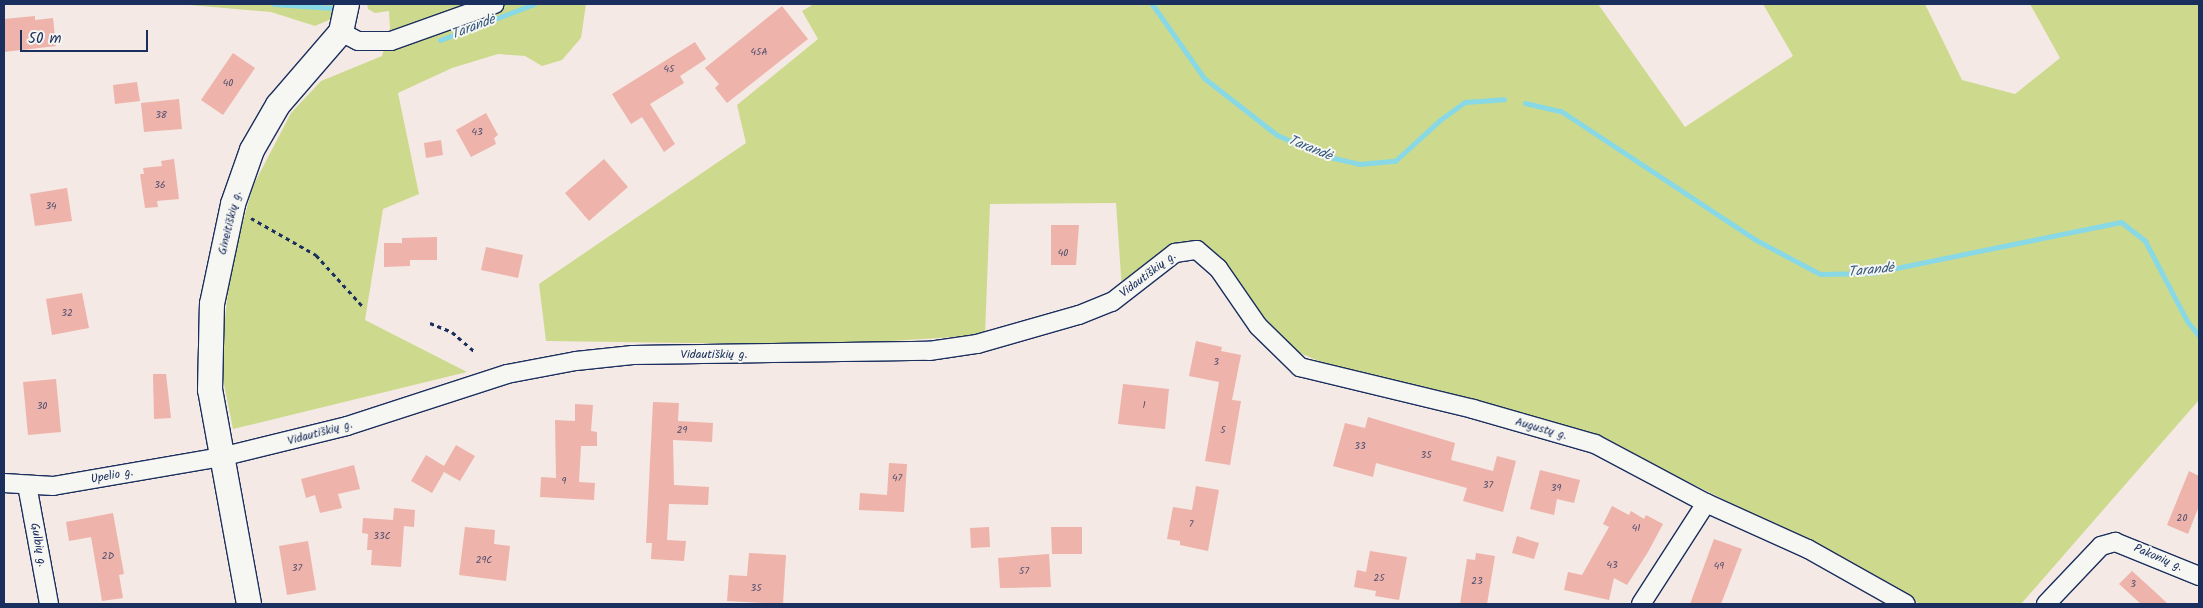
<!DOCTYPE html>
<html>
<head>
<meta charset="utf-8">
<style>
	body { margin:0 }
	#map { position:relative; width:2203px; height:608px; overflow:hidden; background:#f4e9e4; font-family:Kalam,sans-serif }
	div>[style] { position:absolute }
	.green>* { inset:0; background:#cdda8d }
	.stream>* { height:5px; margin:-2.5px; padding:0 2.5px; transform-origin:2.5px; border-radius:2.5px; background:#88d8e5 }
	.building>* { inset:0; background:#eeb3aa }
	.path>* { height:3px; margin-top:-1.5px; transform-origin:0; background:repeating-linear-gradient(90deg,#1b2f5e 0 4px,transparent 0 8px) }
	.roads { filter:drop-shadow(1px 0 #1b2f5e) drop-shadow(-1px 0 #1b2f5e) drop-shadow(0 1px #1b2f5e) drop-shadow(0 -1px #1b2f5e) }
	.street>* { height:18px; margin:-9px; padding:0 9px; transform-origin:9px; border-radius:9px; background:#f6f6f2 }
	.secondary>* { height:24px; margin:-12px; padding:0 12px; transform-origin:12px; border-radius:12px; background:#f6f6f2 }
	span { translate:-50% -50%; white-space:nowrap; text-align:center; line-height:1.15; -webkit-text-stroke:4px #f6f6f2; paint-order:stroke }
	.number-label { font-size:10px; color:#505071 }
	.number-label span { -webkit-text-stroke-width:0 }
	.street-label { font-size:12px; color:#1b2f5e }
	.water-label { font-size:14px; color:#365980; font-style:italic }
	.frame { position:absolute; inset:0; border:5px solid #1b2f5e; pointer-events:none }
	.scale { position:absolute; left:20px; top:30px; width:128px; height:22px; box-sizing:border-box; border:2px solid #1b2f5e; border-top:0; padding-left:6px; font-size:15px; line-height:18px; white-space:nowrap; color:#1b2f5e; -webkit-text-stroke:4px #f6f6f2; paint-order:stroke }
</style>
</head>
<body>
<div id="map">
	<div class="green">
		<i style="clip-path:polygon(178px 4px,336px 4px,336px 17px,315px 26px,271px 12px)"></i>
		<i style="clip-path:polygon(367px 4px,586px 4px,581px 38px,562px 60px,542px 66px,525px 56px,498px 54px,452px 68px,398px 93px,419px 194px,383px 209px,365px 320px,467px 372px,233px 429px,223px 379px,223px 337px,231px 264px,253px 186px,291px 113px,321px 81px,382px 56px,390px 28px,389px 11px,375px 13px,368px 9px)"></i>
		<i style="clip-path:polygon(814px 4px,1598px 4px,1685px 127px,1793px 56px,1763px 4px,1925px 4px,1962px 80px,2015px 94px,2060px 58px,2030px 4px,2199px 4px,2199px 400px,2021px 604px,1920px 604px,1787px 531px,1596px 436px,1418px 386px,1333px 367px,1293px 350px,1277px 334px,1214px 251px,1201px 244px,1122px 290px,1116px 203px,990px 204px,985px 335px,830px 345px,546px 341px,539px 284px,746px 143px,737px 105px,818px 39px,802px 11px)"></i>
	</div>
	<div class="stream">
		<i style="left:274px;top:4px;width:59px;rotate:3.9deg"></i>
		<i style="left:1152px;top:4px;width:90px;rotate:54.9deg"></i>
		<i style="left:1204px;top:78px;width:93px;rotate:38deg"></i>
		<i style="left:1277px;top:135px;width:52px;rotate:23.6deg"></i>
		<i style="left:1325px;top:156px;width:35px;rotate:13deg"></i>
		<i style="left:1359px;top:164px;width:36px;rotate:-5deg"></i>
		<i style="left:1395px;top:161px;width:61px;rotate:-42.3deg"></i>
		<i style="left:1440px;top:120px;width:31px;rotate:-36deg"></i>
		<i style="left:1465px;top:102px;width:39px;rotate:-4deg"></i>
		<i style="left:440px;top:40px;width:101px;rotate:-21deg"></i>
		<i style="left:1525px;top:103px;width:37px;rotate:13deg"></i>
		<i style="left:1561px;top:111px;width:234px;rotate:33.5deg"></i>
		<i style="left:1756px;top:240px;width:72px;rotate:28deg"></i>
		<i style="left:1820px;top:274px;width:52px;rotate:-1.1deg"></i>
		<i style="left:1872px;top:273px;width:254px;rotate:-11.6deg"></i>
		<i style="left:2121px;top:222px;width:31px;rotate:38deg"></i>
		<i style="left:2145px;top:241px;width:90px;rotate:62.3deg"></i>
		<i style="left:2187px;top:321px;width:19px;rotate:51deg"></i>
	</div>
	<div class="building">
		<i style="clip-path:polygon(782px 6px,808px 39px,727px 103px,715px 88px,719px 84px,705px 68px)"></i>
		<i style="clip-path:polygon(35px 16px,35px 20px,53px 18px,56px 46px,4px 52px,4px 19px)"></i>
		<i style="clip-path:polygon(695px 42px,706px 59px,680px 76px,684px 83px,650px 104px,675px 144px,664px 152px,642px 117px,631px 124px,612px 94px)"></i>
		<i style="clip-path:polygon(233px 53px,255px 68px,223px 115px,201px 100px)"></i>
		<i style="clip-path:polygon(137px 82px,140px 101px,115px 104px,113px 85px)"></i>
		<i style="clip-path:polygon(179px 99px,182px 129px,144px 132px,141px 103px)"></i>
		<i style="clip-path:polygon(486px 113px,498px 135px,494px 138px,496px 144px,471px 157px,456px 130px)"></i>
		<i style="clip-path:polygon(441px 140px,443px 155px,426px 158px,424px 143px)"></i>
		<i style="clip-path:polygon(174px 159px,179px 199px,157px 201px,158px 207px,145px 208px,140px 174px,144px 174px,143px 168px,162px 166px,161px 161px)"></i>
		<i style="clip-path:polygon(604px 159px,628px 187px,589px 221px,565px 193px)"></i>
		<i style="clip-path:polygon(67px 188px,72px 221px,35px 226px,30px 194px)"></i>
		<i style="clip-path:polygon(1051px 225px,1079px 225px,1076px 265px,1051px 265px)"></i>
		<i style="clip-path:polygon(437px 237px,437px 260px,410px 260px,410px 266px,384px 267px,384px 243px,402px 243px,402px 238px)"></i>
		<i style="clip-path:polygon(486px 247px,523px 255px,518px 278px,481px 270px)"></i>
		<i style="clip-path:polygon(82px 293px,89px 328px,52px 335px,46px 299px)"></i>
		<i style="clip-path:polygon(1196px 341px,1222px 347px,1221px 351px,1241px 355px,1232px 400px,1241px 401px,1230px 465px,1205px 461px,1219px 382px,1189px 376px)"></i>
		<i style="clip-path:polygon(153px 374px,166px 374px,171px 418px,154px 419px)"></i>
		<i style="clip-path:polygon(56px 379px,61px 432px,28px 435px,23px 382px)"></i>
		<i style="clip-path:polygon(1123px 384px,1169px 389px,1165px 429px,1118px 424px)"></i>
		<i style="clip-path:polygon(653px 402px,679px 403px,678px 421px,713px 423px,712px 442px,673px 440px,674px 485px,709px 487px,708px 505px,669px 504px,667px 540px,686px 541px,684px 561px,651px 559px,652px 543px,646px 543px)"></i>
		<i style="clip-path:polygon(575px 404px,593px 405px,591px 431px,597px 432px,597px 446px,581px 446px,579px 482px,595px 483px,594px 500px,540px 497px,541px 477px,556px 478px,555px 420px,575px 421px)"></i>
		<i style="clip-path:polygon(1368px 417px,1455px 443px,1451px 460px,1493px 471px,1497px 456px,1516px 461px,1503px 512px,1463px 501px,1467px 488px,1376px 463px,1373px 477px,1333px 466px,1345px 423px,1365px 428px)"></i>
		<i style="clip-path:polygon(456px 445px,475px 456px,460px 481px,444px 472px,432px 493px,411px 481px,426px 455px,444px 466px)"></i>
		<i style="clip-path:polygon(889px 463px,907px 464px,904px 512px,859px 510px,860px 493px,887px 495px)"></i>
		<i style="clip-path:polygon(354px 465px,360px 489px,338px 494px,342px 508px,320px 513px,315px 495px,306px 498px,301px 479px)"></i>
		<i style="clip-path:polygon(1540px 470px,1580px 480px,1574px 503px,1557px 499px,1554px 515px,1530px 509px)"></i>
		<i style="clip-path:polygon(2189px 471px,2199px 476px,2199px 506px,2188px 534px,2167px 525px)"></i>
		<i style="clip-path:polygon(1196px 486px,1219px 490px,1208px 551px,1180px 545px,1180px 541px,1167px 539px,1173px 507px,1192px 510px)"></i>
		<i style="clip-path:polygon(1612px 506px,1629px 515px,1631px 511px,1644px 519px,1646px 515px,1663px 524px,1648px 552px,1627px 585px,1614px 578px,1609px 600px,1564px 590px,1568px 572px,1582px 575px,1609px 527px,1603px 524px)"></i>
		<i style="clip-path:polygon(394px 508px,415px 510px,414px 527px,404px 526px,401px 567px,371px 565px,372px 550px,367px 550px,368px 534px,362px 533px,363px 518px,393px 520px)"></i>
		<i style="clip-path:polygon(113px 513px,124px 574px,119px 575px,123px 598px,102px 601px,91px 537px,69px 541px,66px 522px)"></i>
		<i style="clip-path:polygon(465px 527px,495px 530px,494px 544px,510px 546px,506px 581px,459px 575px)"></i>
		<i style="clip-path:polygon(989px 527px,990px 547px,971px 548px,970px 528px)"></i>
		<i style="clip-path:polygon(1051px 527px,1082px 527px,1082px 554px,1052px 554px)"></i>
		<i style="clip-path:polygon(1517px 536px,1539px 543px,1534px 559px,1512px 553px)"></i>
		<i style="clip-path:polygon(1714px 539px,1742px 549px,1721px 604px,1690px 604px)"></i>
		<i style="clip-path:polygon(308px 541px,316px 590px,287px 595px,279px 546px)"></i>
		<i style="clip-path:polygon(1370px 551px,1407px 557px,1399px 600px,1375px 596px,1376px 591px,1354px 587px,1357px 570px,1366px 572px)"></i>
		<i style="clip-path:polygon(749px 553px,786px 555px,783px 604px,727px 601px,729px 575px,747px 576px)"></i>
		<i style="clip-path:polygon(1476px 553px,1495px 556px,1487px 604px,1460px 604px,1467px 559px,1475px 560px)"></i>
		<i style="clip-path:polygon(1049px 554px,1051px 587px,1000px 588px,998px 558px)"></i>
		<i style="clip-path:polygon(2132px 571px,2153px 590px,2168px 604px,2141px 604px,2119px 584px)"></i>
	</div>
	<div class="path">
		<i style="left:251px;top:218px;width:75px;rotate:29.6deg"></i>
		<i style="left:316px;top:255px;width:72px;rotate:47.8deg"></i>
		<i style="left:430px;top:323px;width:24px;rotate:22deg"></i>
		<i style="left:452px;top:332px;width:30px;rotate:41deg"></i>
	</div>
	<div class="roads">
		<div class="street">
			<i style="left:341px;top:32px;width:19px;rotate:28deg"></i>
			<i style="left:358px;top:41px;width:33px"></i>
			<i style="left:391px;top:41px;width:110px;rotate:-19.6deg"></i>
			<i style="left:4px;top:483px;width:49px;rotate:3.5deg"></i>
			<i style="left:53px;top:486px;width:170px;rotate:-9.8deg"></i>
			<i style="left:221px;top:457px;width:130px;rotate:-13.8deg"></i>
			<i style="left:347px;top:426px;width:168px;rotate:-18deg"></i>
			<i style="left:507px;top:374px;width:70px;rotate:-10.7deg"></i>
			<i style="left:576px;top:361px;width:57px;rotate:-6deg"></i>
			<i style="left:633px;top:355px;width:296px;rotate:-0.8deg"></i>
			<i style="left:929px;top:351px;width:49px;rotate:-8.3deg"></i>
			<i style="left:977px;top:344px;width:106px;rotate:-15.9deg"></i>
			<i style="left:1079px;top:315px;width:35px;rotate:-22deg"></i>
			<i style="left:1112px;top:302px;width:80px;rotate:-37.9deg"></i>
			<i style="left:1175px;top:253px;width:22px;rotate:-8deg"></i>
			<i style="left:1197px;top:250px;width:28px;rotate:41deg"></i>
			<i style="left:1218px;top:268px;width:70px;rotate:55.4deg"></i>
			<i style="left:1258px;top:326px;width:59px;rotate:44.3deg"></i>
			<i style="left:1300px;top:367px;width:178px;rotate:13.6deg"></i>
			<i style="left:1473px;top:409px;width:127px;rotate:16deg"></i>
			<i style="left:1595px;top:444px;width:126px;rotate:28deg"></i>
			<i style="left:1706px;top:503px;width:112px;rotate:24.3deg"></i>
			<i style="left:1808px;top:549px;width:112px;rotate:29.3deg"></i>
			<i style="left:27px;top:485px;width:121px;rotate:79.5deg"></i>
			<i style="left:1641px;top:604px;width:120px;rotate:-57.2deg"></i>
			<i style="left:2046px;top:604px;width:80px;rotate:-46.5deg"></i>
			<i style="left:2101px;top:546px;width:15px;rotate:-16deg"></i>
			<i style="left:2115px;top:542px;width:91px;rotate:22deg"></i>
		</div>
		<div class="secondary">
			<i style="left:249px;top:604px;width:218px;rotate:-100.3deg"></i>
			<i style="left:210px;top:390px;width:86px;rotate:-88.7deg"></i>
			<i style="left:212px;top:304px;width:102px;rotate:-78.1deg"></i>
			<i style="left:233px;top:204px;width:57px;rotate:-70.6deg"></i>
			<i style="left:252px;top:150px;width:52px;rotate:-60deg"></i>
			<i style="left:278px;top:105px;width:96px;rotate:-49.2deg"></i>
			<i style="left:341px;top:32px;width:29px;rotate:-78deg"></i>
		</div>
	</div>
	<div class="number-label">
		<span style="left:759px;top:53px">45A</span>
		<span style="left:669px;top:70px">45</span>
		<span style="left:228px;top:84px">40</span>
		<span style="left:161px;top:116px">38</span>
		<span style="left:477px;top:133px">43</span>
		<span style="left:160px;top:186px">36</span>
		<span style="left:51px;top:207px">34</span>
		<span style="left:1063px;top:254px">40</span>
		<span style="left:67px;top:314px">32</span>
		<span style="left:1216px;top:363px">3</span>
		<span style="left:1144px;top:406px">1</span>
		<span style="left:42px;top:407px">30</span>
		<span style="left:682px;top:431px">29</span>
		<span style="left:1223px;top:431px">5</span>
		<span style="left:1360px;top:447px">33</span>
		<span style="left:1426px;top:456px">35</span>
		<span style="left:897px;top:479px">47</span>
		<span style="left:564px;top:482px">9</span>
		<span style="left:1488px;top:486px">37</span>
		<span style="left:1556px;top:489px">39</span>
		<span style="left:2182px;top:519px">20</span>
		<span style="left:1191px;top:525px">7</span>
		<span style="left:1636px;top:529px">41</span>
		<span style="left:382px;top:537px">33C</span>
		<span style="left:108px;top:557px">2D</span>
		<span style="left:484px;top:561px">29C</span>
		<span style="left:1612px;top:566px">43</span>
		<span style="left:1719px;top:567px">49</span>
		<span style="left:297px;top:569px">37</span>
		<span style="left:1024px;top:572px">57</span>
		<span style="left:1379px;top:579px">25</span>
		<span style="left:1477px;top:582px">23</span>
		<span style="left:2133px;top:585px">3</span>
		<span style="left:756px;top:589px">35</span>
	</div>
	<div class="street-label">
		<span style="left:230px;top:223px;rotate:-76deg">Gineitiškių g.</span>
		<span style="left:1148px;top:275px;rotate:-37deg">Vidautiškių g.</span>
		<span style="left:714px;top:355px">Vidautiškių g.</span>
		<span style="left:1541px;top:429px;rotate:16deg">Augustų g.</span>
		<span style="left:320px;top:433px;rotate:-15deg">Vidautiškių g.</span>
		<span style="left:112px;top:476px;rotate:-10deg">Upelio g.</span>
		<span style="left:38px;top:545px;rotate:79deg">Gulbių g.</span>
		<span style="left:2158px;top:558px;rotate:23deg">Pakonių g.</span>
	</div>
	<div class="water-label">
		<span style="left:473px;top:27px;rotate:-21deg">Tarandė</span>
		<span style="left:1310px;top:148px;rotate:22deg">Tarandė</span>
		<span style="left:1871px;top:270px;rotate:-6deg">Tarandė</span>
	</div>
	<div class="frame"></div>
	<div class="scale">50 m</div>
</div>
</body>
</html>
